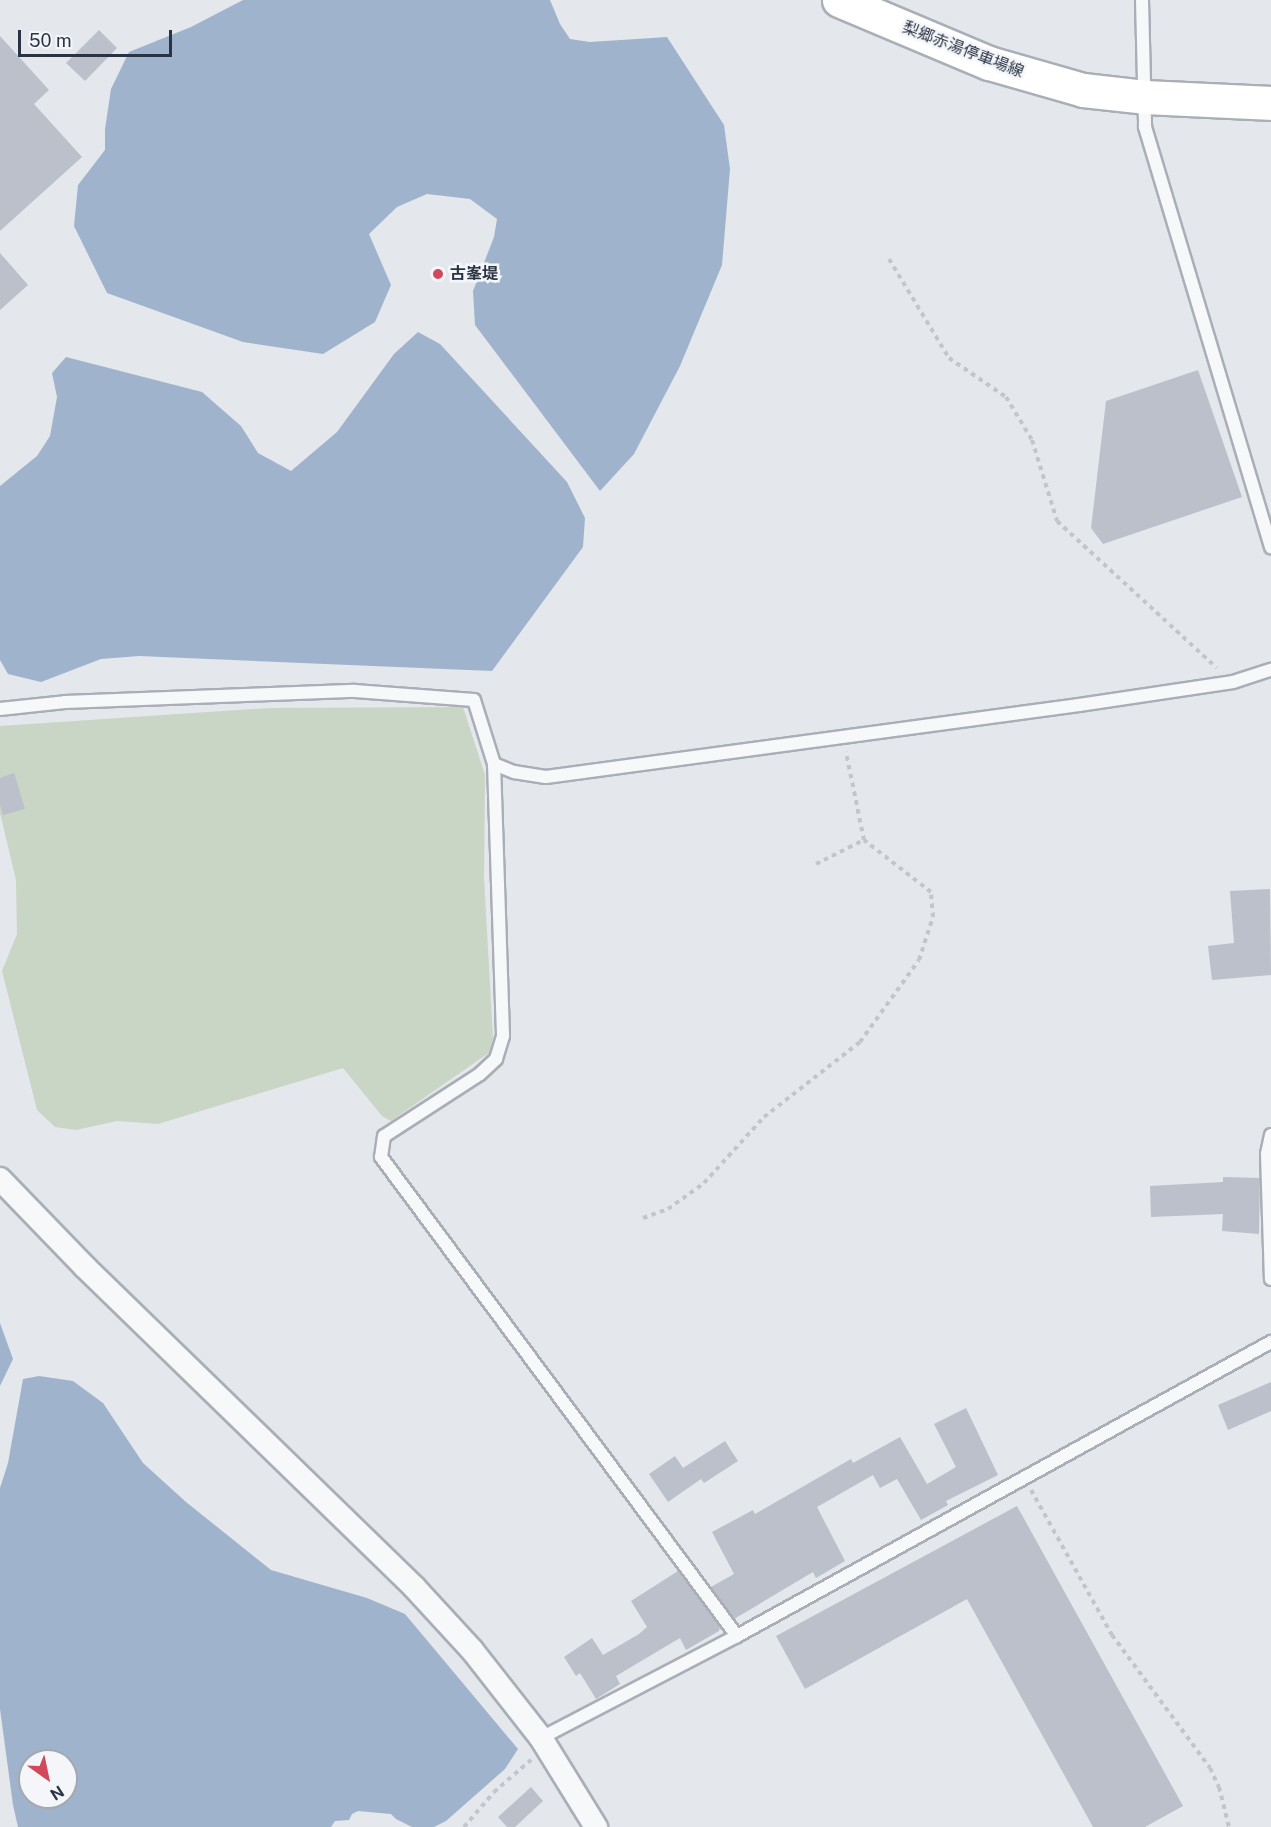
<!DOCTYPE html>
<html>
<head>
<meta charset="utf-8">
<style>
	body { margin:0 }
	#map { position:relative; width:1271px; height:1827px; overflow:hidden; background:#e4e7ec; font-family:"Public Sans","Noto Sans JP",sans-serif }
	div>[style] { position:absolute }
	.green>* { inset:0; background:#c9d6c5 }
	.water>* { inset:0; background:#9fb4cc }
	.building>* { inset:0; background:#bbc0ca }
	.path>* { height:4px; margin-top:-2px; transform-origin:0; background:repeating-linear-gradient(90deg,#c2c5cb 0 4.5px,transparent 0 9px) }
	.roads { filter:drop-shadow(2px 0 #a9aeb7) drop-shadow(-2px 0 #a9aeb7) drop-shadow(0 2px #a9aeb7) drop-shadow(0 -2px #a9aeb7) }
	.service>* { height:12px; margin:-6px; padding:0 6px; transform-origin:6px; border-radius:6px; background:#f7f8fa }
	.minor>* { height:22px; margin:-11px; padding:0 11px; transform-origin:11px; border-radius:11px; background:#f7f8fa }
	.secondary>* { height:33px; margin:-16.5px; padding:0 16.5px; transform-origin:16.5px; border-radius:16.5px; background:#fff }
	.dots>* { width:16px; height:16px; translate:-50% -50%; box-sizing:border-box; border:3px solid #f4f6f9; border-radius:50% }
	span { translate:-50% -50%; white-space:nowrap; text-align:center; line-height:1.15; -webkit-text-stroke:5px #f4f6f9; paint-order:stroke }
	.street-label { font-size:16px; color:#2b3445 }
	.poi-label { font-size:16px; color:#2b3445; font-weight:700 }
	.left { translate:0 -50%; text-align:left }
	.north { position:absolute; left:18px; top:1749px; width:60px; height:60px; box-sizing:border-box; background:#f4f6f9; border:2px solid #a4a8b1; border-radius:50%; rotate:147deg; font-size:16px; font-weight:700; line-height:24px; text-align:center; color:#2b3445 }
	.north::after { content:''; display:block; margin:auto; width:21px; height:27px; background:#d1495b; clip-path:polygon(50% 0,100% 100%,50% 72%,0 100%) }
	.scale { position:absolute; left:18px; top:30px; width:154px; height:27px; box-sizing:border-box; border:3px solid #2b3445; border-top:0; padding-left:8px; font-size:18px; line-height:21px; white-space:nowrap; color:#2b3445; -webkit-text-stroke:4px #f4f6f9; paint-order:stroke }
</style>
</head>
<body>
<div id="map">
	<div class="green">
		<i style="clip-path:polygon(463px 707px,485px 775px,484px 878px,493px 1038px,490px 1052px,391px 1121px,382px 1116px,343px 1068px,158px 1124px,117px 1121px,76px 1130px,55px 1127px,37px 1110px,2px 971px,17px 934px,16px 880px,0 813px,0 726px,269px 708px)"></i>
	</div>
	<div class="water">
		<i style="clip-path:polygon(243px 0,550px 0,560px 24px,570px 39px,590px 42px,667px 37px,724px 125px,730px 169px,722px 265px,680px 366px,634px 454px,600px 491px,475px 325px,473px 291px,494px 237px,497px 219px,470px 199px,427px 194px,397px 207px,369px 234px,391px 285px,375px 322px,323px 354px,243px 342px,107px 293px,74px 226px,78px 185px,105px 150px,105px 129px,111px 89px,129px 52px,191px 27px)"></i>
		<i style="clip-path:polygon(418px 332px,440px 344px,567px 482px,585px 518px,583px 547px,492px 671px,139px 656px,101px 659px,41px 682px,8px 674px,0 660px,0 486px,37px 456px,50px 436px,57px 397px,52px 373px,66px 357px,202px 392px,241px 426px,258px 453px,291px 471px,337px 432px,394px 354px)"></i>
		<i style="clip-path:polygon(0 1323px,13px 1359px,0 1386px)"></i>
		<i style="clip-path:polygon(evenodd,39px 1376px,73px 1381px,103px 1403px,143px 1463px,186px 1502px,271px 1570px,367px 1598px,405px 1614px,518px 1749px,505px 1769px,446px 1821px,434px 1827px,412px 1827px,396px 1819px,391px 1814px,358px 1811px,352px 1814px,349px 1820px,335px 1821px,331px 1827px,18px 1827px,13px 1805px,0 1709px,0 1488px,8px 1463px,23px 1379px,39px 1376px,30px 1761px,66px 1761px,66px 1797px,30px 1797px,30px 1761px)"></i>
	</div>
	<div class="building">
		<i style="clip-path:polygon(99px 30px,117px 48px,85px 81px,66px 63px)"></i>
		<i style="clip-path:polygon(0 36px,49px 90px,34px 104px,82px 157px,0 231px)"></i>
		<i style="clip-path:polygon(0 253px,28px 285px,0 310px)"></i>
		<i style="clip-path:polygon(1198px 370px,1242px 497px,1103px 544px,1091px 528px,1106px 401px)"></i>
		<i style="clip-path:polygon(14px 773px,25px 809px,3px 815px,0 805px,0 778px)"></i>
		<i style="clip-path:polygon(1270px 889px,1271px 975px,1212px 980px,1208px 946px,1234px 943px,1230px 891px)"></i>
		<i style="clip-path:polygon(1223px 1177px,1260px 1178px,1259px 1234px,1222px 1231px,1223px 1214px,1151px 1217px,1150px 1186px,1223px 1182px)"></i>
		<i style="clip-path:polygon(1271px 1382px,1271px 1411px,1228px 1430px,1218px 1405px)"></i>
		<i style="clip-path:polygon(966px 1408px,998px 1475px,946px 1501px,948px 1505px,921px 1520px,897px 1479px,880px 1488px,873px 1475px,817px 1507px,845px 1561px,816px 1578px,813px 1572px,734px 1619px,711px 1587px,734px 1574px,712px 1532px,753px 1510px,755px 1514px,851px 1459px,853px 1463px,900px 1437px,927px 1484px,956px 1467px,934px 1424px)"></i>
		<i style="clip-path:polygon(725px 1441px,738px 1461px,704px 1483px,701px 1479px,668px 1502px,649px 1474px,675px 1456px,683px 1468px)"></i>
		<i style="clip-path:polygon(1017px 1506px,1183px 1806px,1145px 1827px,1093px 1827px,967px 1599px,805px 1689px,776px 1636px)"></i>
		<i style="clip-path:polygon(678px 1571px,720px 1627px,719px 1631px,686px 1650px,680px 1638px,616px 1676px,620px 1684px,596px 1699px,580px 1673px,576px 1676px,564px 1657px,592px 1638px,603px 1655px,639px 1634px,647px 1627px,631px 1601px)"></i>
		<i style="clip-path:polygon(531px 1787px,543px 1801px,515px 1827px,507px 1827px,498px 1817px)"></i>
	</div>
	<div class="path">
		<i style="left:889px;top:259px;width:116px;rotate:58.8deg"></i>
		<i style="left:949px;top:358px;width:69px;rotate:34.4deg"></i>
		<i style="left:1006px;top:397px;width:50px;rotate:58.8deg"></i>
		<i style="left:1032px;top:440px;width:85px;rotate:72.8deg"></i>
		<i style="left:1057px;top:521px;width:217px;rotate:42.6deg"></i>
		<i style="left:816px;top:864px;width:54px;rotate:-26.6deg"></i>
		<i style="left:643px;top:1218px;width:27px;rotate:-20deg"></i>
		<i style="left:668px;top:1209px;width:44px;rotate:-35.8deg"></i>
		<i style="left:704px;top:1183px;width:89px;rotate:-47.7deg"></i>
		<i style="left:764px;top:1117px;width:122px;rotate:-38deg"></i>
		<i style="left:860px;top:1042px;width:101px;rotate:-54.3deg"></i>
		<i style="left:919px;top:960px;width:45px;rotate:-72deg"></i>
		<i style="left:933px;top:917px;width:25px;rotate:-95deg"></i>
		<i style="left:931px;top:892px;width:85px;rotate:-142.2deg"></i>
		<i style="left:864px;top:840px;width:90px;rotate:-101.6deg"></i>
		<i style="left:1031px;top:1490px;width:166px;rotate:60.8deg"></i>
		<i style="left:1112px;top:1635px;width:165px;rotate:53.6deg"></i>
		<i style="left:1210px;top:1768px;width:21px;rotate:65deg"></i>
		<i style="left:1219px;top:1787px;width:41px;rotate:76deg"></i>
		<i style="left:464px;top:1827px;width:46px;rotate:-49.4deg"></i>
		<i style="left:494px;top:1792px;width:50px;rotate:-41deg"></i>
	</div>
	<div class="roads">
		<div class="service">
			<i style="left:1142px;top:0;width:127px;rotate:88.6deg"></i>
			<i style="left:1145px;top:127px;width:439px;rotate:73.3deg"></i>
			<i style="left:0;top:709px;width:65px;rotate:-6.1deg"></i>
			<i style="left:65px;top:702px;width:290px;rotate:-2.2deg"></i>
			<i style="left:355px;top:691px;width:119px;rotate:4.3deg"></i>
			<i style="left:474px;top:700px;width:67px;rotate:72.6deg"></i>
			<i style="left:494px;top:764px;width:272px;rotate:88.1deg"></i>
			<i style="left:503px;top:1036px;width:24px;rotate:107deg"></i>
			<i style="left:496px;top:1059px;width:22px;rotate:137deg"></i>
			<i style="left:480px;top:1074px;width:114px;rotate:147.1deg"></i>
			<i style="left:384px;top:1136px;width:21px;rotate:98deg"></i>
			<i style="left:381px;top:1157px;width:597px;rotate:53.38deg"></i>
			<i style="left:494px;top:764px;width:22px;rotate:22deg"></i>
			<i style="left:514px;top:772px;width:32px;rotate:9deg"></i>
			<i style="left:546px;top:777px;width:538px;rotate:-7.69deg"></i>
			<i style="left:1079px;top:705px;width:156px;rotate:-8.5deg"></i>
			<i style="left:1233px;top:682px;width:40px;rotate:-18deg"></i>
			<i style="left:1271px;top:1135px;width:19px;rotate:102deg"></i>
			<i style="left:1267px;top:1154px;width:125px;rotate:88.2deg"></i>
			<i style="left:541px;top:1738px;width:221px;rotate:-27.5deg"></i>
			<i style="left:737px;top:1636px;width:610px;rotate:-28.84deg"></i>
		</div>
		<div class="minor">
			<i style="left:0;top:1179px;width:122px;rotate:46deg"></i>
			<i style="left:85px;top:1267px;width:459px;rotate:44.2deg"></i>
			<i style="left:414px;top:1587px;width:86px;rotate:47.4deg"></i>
			<i style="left:472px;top:1650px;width:112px;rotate:51.9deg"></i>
			<i style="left:541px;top:1738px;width:105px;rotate:58.3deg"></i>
		</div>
		<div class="secondary">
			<i style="left:839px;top:0;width:163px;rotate:22.8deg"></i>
			<i style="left:989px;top:63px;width:98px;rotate:16deg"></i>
			<i style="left:1083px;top:90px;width:62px;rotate:6.4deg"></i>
			<i style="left:1145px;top:97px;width:126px;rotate:2.7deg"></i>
		</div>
	</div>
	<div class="dots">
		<i style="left:438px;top:274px;background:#d1495b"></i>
	</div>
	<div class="street-label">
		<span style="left:963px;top:50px;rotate:21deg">梨郷赤湯停車場線</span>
	</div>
	<div class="poi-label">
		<span class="left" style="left:450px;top:274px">古峯堤</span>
	</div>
	<div class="north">N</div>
	<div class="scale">50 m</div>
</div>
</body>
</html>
